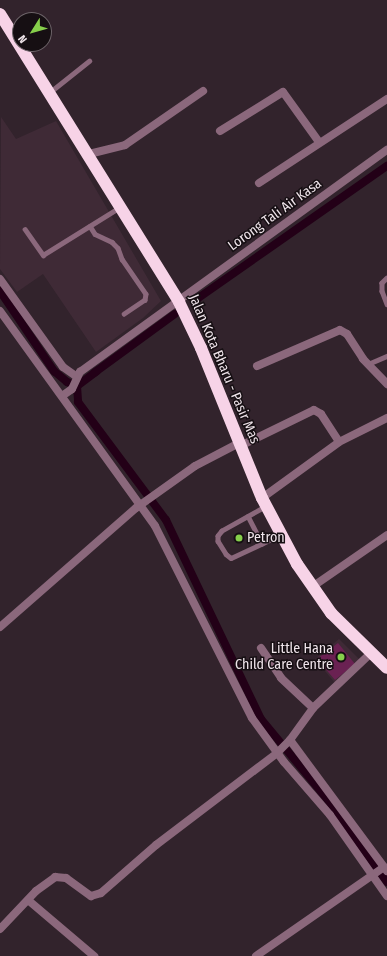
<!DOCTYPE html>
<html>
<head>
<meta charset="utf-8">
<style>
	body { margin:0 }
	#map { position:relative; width:387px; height:956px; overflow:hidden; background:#32232c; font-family:"Fira Sans Condensed",sans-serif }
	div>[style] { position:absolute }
	.built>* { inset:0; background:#3f2a36 }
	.canal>* { height:8px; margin:-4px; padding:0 4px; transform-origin:4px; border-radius:4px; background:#230017 }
	.building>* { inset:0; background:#6a2152 }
	.lane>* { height:4.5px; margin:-2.25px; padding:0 2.25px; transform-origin:2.25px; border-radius:2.25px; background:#8b687c }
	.street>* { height:8px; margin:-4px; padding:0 4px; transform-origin:4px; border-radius:4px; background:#8b687c }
	.highway>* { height:12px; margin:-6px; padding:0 6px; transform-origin:6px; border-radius:6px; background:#f7d3e7 }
	.dots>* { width:11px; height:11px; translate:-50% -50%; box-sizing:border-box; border:2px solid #160f13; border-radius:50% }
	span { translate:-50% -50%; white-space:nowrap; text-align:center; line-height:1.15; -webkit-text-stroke:3px #160f13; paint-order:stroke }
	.street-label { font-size:14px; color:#efe4ea }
	.poi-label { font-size:14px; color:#efe4ea }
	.left { translate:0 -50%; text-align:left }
	.right { translate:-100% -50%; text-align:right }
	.north { position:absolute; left:12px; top:12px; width:40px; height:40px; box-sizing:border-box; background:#160f13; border:1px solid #6d6469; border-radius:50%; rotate:233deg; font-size:11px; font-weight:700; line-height:16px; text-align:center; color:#efe4ea }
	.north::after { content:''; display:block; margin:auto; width:14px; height:18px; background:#86cf4b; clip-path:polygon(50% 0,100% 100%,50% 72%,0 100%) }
</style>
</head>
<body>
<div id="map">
	<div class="built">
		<i style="clip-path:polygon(1px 117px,16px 139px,56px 121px,161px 301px,143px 318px,96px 352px,43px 274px,17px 292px,0 269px)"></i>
		<i style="clip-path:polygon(339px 639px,360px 660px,335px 683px,315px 659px)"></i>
	</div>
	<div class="canal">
		<i style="left:0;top:291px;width:97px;rotate:56deg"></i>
		<i style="left:54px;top:371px;width:17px;rotate:40deg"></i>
		<i style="left:67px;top:382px;width:5px;rotate:22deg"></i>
		<i style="left:194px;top:301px;width:236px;rotate:-35deg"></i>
		<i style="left:97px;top:371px;width:25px;rotate:143deg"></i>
		<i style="left:77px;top:386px;width:16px;rotate:86deg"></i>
		<i style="left:78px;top:402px;width:147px;rotate:53.3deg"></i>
		<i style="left:166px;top:520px;width:221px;rotate:64.5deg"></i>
		<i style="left:261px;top:719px;width:105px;rotate:50.4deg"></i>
		<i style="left:328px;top:800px;width:101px;rotate:54.3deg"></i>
		<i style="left:94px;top:373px;width:100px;rotate:-36.1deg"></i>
	</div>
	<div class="building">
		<i style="clip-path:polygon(338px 643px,355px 664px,335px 680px,317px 659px)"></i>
	</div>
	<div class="lane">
		<i style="left:50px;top:92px;width:50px;rotate:-38.5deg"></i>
		<i style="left:90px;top:226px;width:9px;rotate:58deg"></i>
		<i style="left:95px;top:234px;width:19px;rotate:25deg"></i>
		<i style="left:112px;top:242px;width:8px;rotate:45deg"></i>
		<i style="left:118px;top:248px;width:12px;rotate:70deg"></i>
		<i style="left:122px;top:259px;width:42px;rotate:55.6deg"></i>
		<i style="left:146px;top:294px;width:6px;rotate:99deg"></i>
		<i style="left:145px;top:300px;width:25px;rotate:146deg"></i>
		<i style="left:25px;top:229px;width:32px;rotate:55deg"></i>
		<i style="left:43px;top:255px;width:91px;rotate:-31.9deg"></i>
		<i style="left:387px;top:278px;width:7px;rotate:135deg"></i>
		<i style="left:382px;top:283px;width:8px;rotate:90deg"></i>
		<i style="left:382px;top:291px;width:14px;rotate:69deg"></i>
		<i style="left:368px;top:364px;width:21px;rotate:-23deg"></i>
		<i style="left:265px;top:507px;width:49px;rotate:150.8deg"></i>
		<i style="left:222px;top:531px;width:6px;rotate:129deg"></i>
		<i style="left:218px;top:536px;width:5px;rotate:90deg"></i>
		<i style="left:218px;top:541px;width:15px;rotate:58deg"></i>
		<i style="left:226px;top:554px;width:6px;rotate:39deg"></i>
		<i style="left:231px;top:558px;width:54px;rotate:-25.1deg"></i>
		<i style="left:248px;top:516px;width:31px;rotate:63deg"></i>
	</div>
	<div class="street">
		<i style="left:220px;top:131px;width:74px;rotate:-31.8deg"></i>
		<i style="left:283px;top:92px;width:62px;rotate:54.2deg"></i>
		<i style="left:89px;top:154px;width:37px;rotate:-14deg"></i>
		<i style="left:125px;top:145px;width:95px;rotate:-34.7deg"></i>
		<i style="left:259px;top:183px;width:153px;rotate:-33.3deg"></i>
		<i style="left:0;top:279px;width:108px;rotate:54.4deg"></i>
		<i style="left:63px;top:367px;width:16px;rotate:35deg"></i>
		<i style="left:0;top:311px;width:265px;rotate:54.2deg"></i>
		<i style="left:155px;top:526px;width:215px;rotate:63.2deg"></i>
		<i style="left:252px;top:718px;width:54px;rotate:54deg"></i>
		<i style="left:284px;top:762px;width:70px;rotate:49deg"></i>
		<i style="left:330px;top:815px;width:99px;rotate:54.9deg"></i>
		<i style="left:257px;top:366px;width:90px;rotate:-23.4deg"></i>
		<i style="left:340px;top:330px;width:8px;rotate:30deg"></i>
		<i style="left:347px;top:334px;width:30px;rotate:57deg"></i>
		<i style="left:363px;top:359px;width:35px;rotate:46deg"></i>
		<i style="left:62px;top:396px;width:12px;rotate:-35deg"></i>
		<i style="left:72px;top:389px;width:19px;rotate:-65deg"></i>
		<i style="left:80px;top:372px;width:379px;rotate:-35.9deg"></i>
		<i style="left:240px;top:446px;width:82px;rotate:-25.9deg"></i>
		<i style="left:314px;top:410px;width:8px;rotate:30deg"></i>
		<i style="left:321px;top:414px;width:33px;rotate:57deg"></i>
		<i style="left:262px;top:498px;width:95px;rotate:-36deg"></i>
		<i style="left:339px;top:442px;width:54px;rotate:-26.6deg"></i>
		<i style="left:312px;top:587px;width:91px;rotate:-34.7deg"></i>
		<i style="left:0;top:627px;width:181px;rotate:-41.2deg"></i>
		<i style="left:136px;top:508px;width:72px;rotate:-35.4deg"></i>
		<i style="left:195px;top:466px;width:50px;rotate:-27.6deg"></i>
		<i style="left:261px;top:648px;width:36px;rotate:56deg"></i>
		<i style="left:281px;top:678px;width:44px;rotate:43.2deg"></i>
		<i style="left:290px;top:740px;width:163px;rotate:53.5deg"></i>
		<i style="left:28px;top:900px;width:87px;rotate:40.3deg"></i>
		<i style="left:0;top:929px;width:52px;rotate:-46.5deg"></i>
		<i style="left:36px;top:891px;width:24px;rotate:-36deg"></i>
		<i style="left:55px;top:877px;width:11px;rotate:5deg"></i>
		<i style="left:66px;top:878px;width:31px;rotate:36deg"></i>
		<i style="left:91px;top:896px;width:10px;rotate:-17deg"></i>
		<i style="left:101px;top:893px;width:73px;rotate:-41.1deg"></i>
		<i style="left:156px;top:845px;width:152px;rotate:-37.2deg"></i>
		<i style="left:277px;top:753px;width:18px;rotate:-45deg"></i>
		<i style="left:290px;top:740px;width:39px;rotate:-54deg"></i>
		<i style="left:313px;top:708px;width:79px;rotate:-43.5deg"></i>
		<i style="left:256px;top:956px;width:156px;rotate:-34.8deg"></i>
	</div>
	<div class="highway">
		<i style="left:0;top:14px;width:339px;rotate:58.1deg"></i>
		<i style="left:179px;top:302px;width:51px;rotate:64.4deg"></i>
		<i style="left:201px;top:348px;width:162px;rotate:67.9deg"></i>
		<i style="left:262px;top:498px;width:75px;rotate:62.1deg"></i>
		<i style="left:297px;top:564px;width:60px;rotate:55.2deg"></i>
		<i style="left:331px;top:613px;width:78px;rotate:44.5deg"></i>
	</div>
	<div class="dots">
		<i style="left:239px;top:538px;background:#86cf4b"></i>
		<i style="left:341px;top:657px;background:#86cf4b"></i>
	</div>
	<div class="street-label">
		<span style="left:275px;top:215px;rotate:-36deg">Lorong Tali Air Kasa</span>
		<span style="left:224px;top:369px;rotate:67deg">Jalan Kota Bharu - Pasir Mas</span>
	</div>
	<div class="poi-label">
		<span class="left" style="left:247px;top:538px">Petron</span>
		<span class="right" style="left:333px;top:657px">Little Hana<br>Child Care Centre</span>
	</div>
	<div class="north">N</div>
</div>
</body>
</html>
